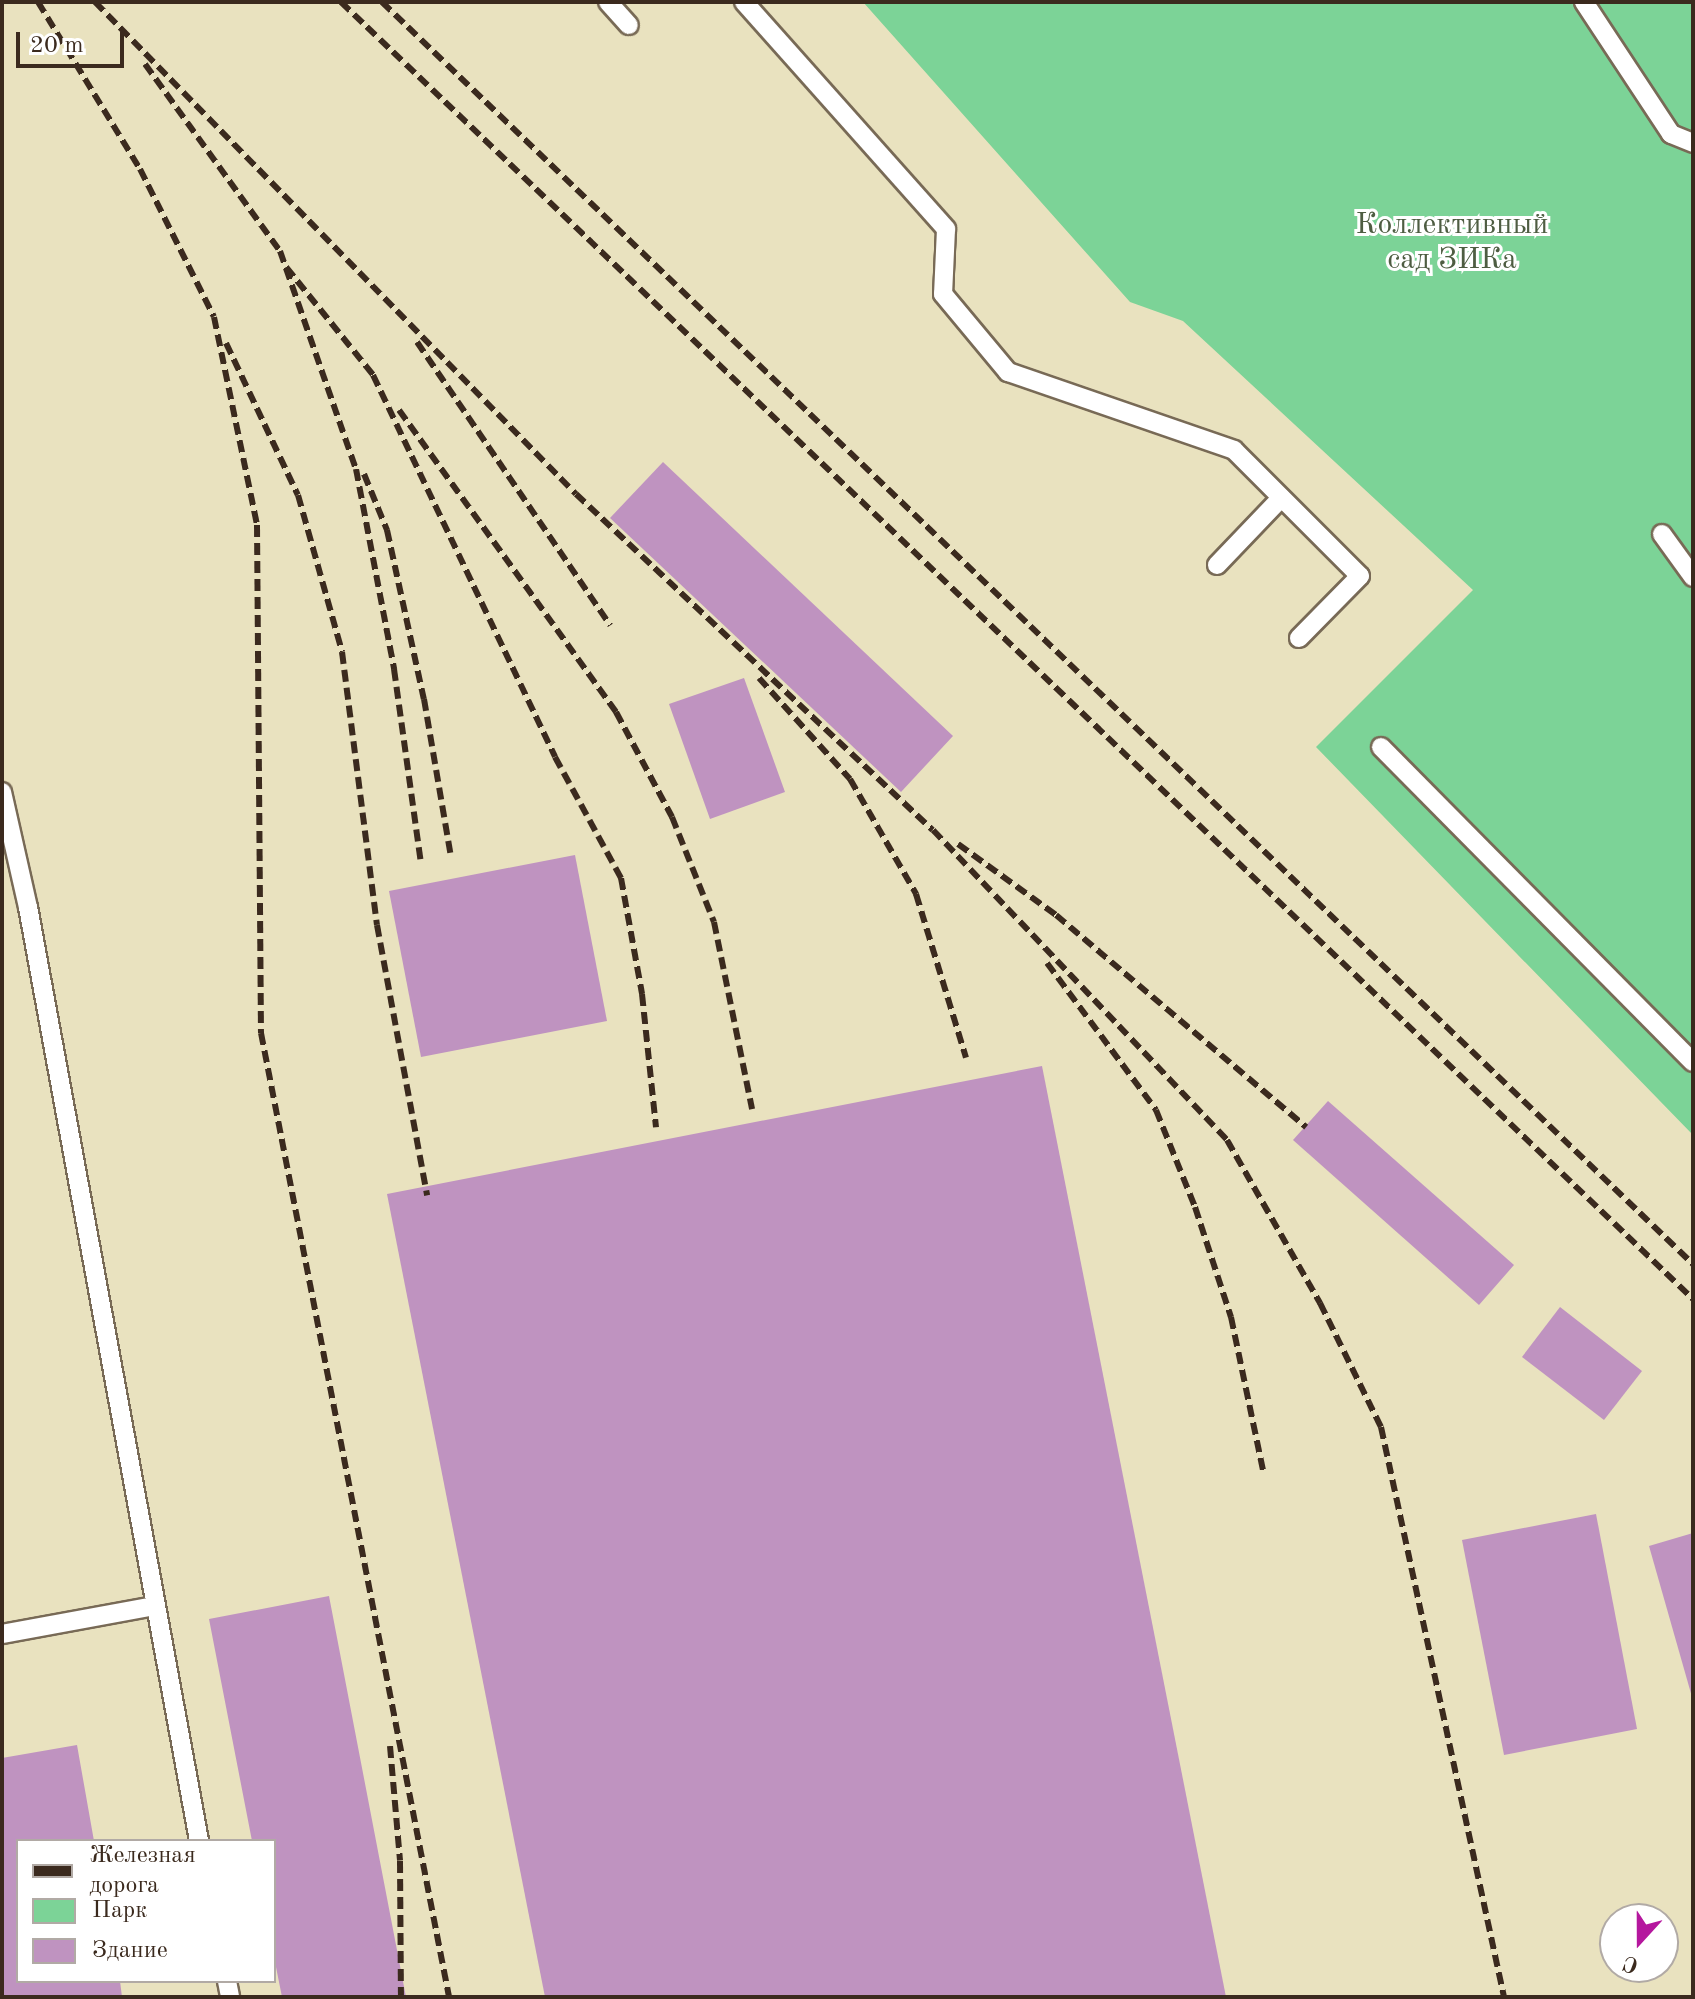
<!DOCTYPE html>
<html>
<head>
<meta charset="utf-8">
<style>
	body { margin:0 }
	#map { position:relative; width:1695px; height:1999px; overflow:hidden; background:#e9e2bf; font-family:"Old Standard TT",serif }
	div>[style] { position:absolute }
	.green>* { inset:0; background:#7cd397 }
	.building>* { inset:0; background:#bf93c0 }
	.roads { filter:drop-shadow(2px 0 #786a56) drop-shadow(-2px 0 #786a56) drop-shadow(0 2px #786a56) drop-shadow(0 -2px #786a56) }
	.lane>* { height:18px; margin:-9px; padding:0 9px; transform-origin:9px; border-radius:9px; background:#fff }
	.rail>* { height:6px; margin-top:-3px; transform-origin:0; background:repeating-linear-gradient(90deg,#3b2a1e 0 12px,transparent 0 18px) }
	span { translate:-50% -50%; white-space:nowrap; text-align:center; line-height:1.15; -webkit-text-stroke:6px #fff; paint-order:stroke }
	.park-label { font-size:30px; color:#4e5d42 }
	.frame { position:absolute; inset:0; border:4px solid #3b2a1e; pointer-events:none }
	.legend { position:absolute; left:16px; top:1839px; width:260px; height:144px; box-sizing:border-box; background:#fff; border:2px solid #b1aaa5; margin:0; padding:10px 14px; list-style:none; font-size:24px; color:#3b2a1e }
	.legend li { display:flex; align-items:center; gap:16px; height:40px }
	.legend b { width:40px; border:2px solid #b1aaa5 }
	.north { position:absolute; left:1599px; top:1903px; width:80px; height:80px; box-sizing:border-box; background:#fff; border:2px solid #b1aaa5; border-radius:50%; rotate:201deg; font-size:22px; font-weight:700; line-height:32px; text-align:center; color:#3b2a1e }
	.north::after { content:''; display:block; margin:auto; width:28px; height:36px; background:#b5179e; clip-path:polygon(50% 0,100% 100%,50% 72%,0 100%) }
	.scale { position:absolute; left:16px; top:32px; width:108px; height:36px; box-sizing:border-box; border:4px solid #3b2a1e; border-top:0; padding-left:10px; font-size:24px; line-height:28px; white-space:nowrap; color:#3b2a1e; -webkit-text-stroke:6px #fff; paint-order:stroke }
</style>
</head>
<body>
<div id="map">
	<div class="green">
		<i style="clip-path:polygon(863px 2px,1693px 2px,1693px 1135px,1316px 747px,1473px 590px,1183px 321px,1130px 302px)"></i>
	</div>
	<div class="building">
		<i style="clip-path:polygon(663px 462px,953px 736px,901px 792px,610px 518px)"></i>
		<i style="clip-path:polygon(744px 678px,785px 792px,710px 819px,669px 704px)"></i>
		<i style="clip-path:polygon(575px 855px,607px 1021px,421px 1057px,389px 891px)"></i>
		<i style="clip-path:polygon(1042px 1066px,1226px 1997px,545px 1997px,387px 1194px)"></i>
		<i style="clip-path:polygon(1328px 1101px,1514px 1265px,1479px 1305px,1293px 1140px)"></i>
		<i style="clip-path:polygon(1560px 1307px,1642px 1371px,1604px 1420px,1522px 1357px)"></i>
		<i style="clip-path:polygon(1596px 1514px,1637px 1729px,1504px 1755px,1462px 1540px)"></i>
		<i style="clip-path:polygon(1693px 1533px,1693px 1696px,1692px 1697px,1649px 1546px)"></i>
		<i style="clip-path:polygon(329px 1596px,406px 1997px,282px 1997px,274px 1957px,274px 1841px,252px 1841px,209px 1619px)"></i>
		<i style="clip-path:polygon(77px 1745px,94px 1841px,18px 1841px,18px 1981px,120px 1981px,122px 1997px,2px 1997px,2px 1758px)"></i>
	</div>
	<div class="roads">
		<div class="lane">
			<i style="left:608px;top:2px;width:31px;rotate:48deg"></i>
			<i style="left:744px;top:2px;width:304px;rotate:48.3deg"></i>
			<i style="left:946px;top:229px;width:65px;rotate:92.6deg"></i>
			<i style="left:943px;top:294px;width:102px;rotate:50.2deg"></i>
			<i style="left:1008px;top:372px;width:239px;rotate:19deg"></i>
			<i style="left:1234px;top:450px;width:178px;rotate:45deg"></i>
			<i style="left:1360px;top:576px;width:87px;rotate:134.5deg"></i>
			<i style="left:1584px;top:2px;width:158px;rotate:56.6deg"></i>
			<i style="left:1671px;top:134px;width:24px;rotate:22deg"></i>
			<i style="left:1662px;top:534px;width:53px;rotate:54.2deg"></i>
			<i style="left:1217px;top:565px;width:93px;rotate:-46.3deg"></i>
			<i style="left:1381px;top:747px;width:443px;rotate:45.3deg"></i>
			<i style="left:2px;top:792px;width:118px;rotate:77.3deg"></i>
			<i style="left:28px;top:907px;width:950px;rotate:79.62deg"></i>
			<i style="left:2px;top:1634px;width:155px;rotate:-10.4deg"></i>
			<i style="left:227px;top:1981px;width:16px;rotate:79deg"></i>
		</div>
	</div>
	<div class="rail">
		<i style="left:38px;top:2px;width:196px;rotate:58.6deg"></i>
		<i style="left:140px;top:169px;width:165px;rotate:63.4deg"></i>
		<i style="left:214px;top:317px;width:212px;rotate:78.3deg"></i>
		<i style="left:257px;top:525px;width:508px;rotate:89.55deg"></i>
		<i style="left:261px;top:1033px;width:982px;rotate:78.96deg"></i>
		<i style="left:95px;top:2px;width:688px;rotate:45.65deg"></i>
		<i style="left:576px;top:494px;width:490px;rotate:43.3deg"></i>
		<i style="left:933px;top:830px;width:427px;rotate:46.5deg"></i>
		<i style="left:1227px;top:1140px;width:188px;rotate:60.3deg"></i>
		<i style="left:1320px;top:1303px;width:138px;rotate:63.8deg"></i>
		<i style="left:1381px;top:1427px;width:583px;rotate:77.82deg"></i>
		<i style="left:341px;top:2px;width:1874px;rotate:43.81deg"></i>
		<i style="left:382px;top:2px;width:1820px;rotate:43.91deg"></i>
		<i style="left:145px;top:64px;width:231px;rotate:54.2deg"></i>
		<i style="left:280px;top:251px;width:231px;rotate:70.8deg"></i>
		<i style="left:356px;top:469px;width:204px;rotate:79.2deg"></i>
		<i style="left:394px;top:669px;width:197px;rotate:82.1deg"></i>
		<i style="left:286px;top:267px;width:139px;rotate:51.1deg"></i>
		<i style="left:373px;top:375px;width:423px;rotate:64.5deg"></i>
		<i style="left:555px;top:757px;width:138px;rotate:61.4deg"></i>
		<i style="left:621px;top:878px;width:118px;rotate:79.7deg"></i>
		<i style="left:642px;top:994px;width:134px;rotate:84deg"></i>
		<i style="left:417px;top:342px;width:343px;rotate:55.7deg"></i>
		<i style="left:226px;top:343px;width:168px;rotate:64.7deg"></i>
		<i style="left:298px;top:495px;width:163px;rotate:74.3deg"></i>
		<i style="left:342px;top:652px;width:275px;rotate:82.7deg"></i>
		<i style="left:377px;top:925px;width:275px;rotate:79.5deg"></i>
		<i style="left:399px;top:410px;width:372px;rotate:54.3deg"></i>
		<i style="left:616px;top:712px;width:119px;rotate:61.9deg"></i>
		<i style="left:672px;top:817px;width:113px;rotate:68.2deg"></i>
		<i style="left:714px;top:922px;width:191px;rotate:78.5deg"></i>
		<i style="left:364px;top:474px;width:61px;rotate:67.7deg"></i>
		<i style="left:387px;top:530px;width:173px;rotate:77.7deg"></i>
		<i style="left:424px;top:699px;width:160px;rotate:80.3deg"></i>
		<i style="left:759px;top:678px;width:136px;rotate:48deg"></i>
		<i style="left:850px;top:779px;width:133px;rotate:60.1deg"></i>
		<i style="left:916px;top:894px;width:171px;rotate:73deg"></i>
		<i style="left:958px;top:844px;width:121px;rotate:35.9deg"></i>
		<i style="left:1056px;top:915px;width:328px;rotate:40.3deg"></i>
		<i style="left:1047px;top:963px;width:183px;rotate:53.4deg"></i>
		<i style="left:1156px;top:1110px;width:105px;rotate:68.1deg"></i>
		<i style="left:1195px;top:1207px;width:116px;rotate:71.9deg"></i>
		<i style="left:1231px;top:1317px;width:161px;rotate:78.2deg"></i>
		<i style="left:390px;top:1746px;width:115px;rotate:85deg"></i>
		<i style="left:400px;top:1861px;width:136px;rotate:89.6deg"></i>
	</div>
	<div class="park-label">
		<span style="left:1452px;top:242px">Коллективный<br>сад ЗИКа</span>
	</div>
	<div class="frame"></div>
	<ul class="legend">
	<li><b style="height:10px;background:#3b2a1e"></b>Железная дорога</li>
	<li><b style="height:22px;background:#7cd397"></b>Парк</li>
	<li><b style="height:22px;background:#bf93c0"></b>Здание</li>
	</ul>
	<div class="north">С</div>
	<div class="scale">20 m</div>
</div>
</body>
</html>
